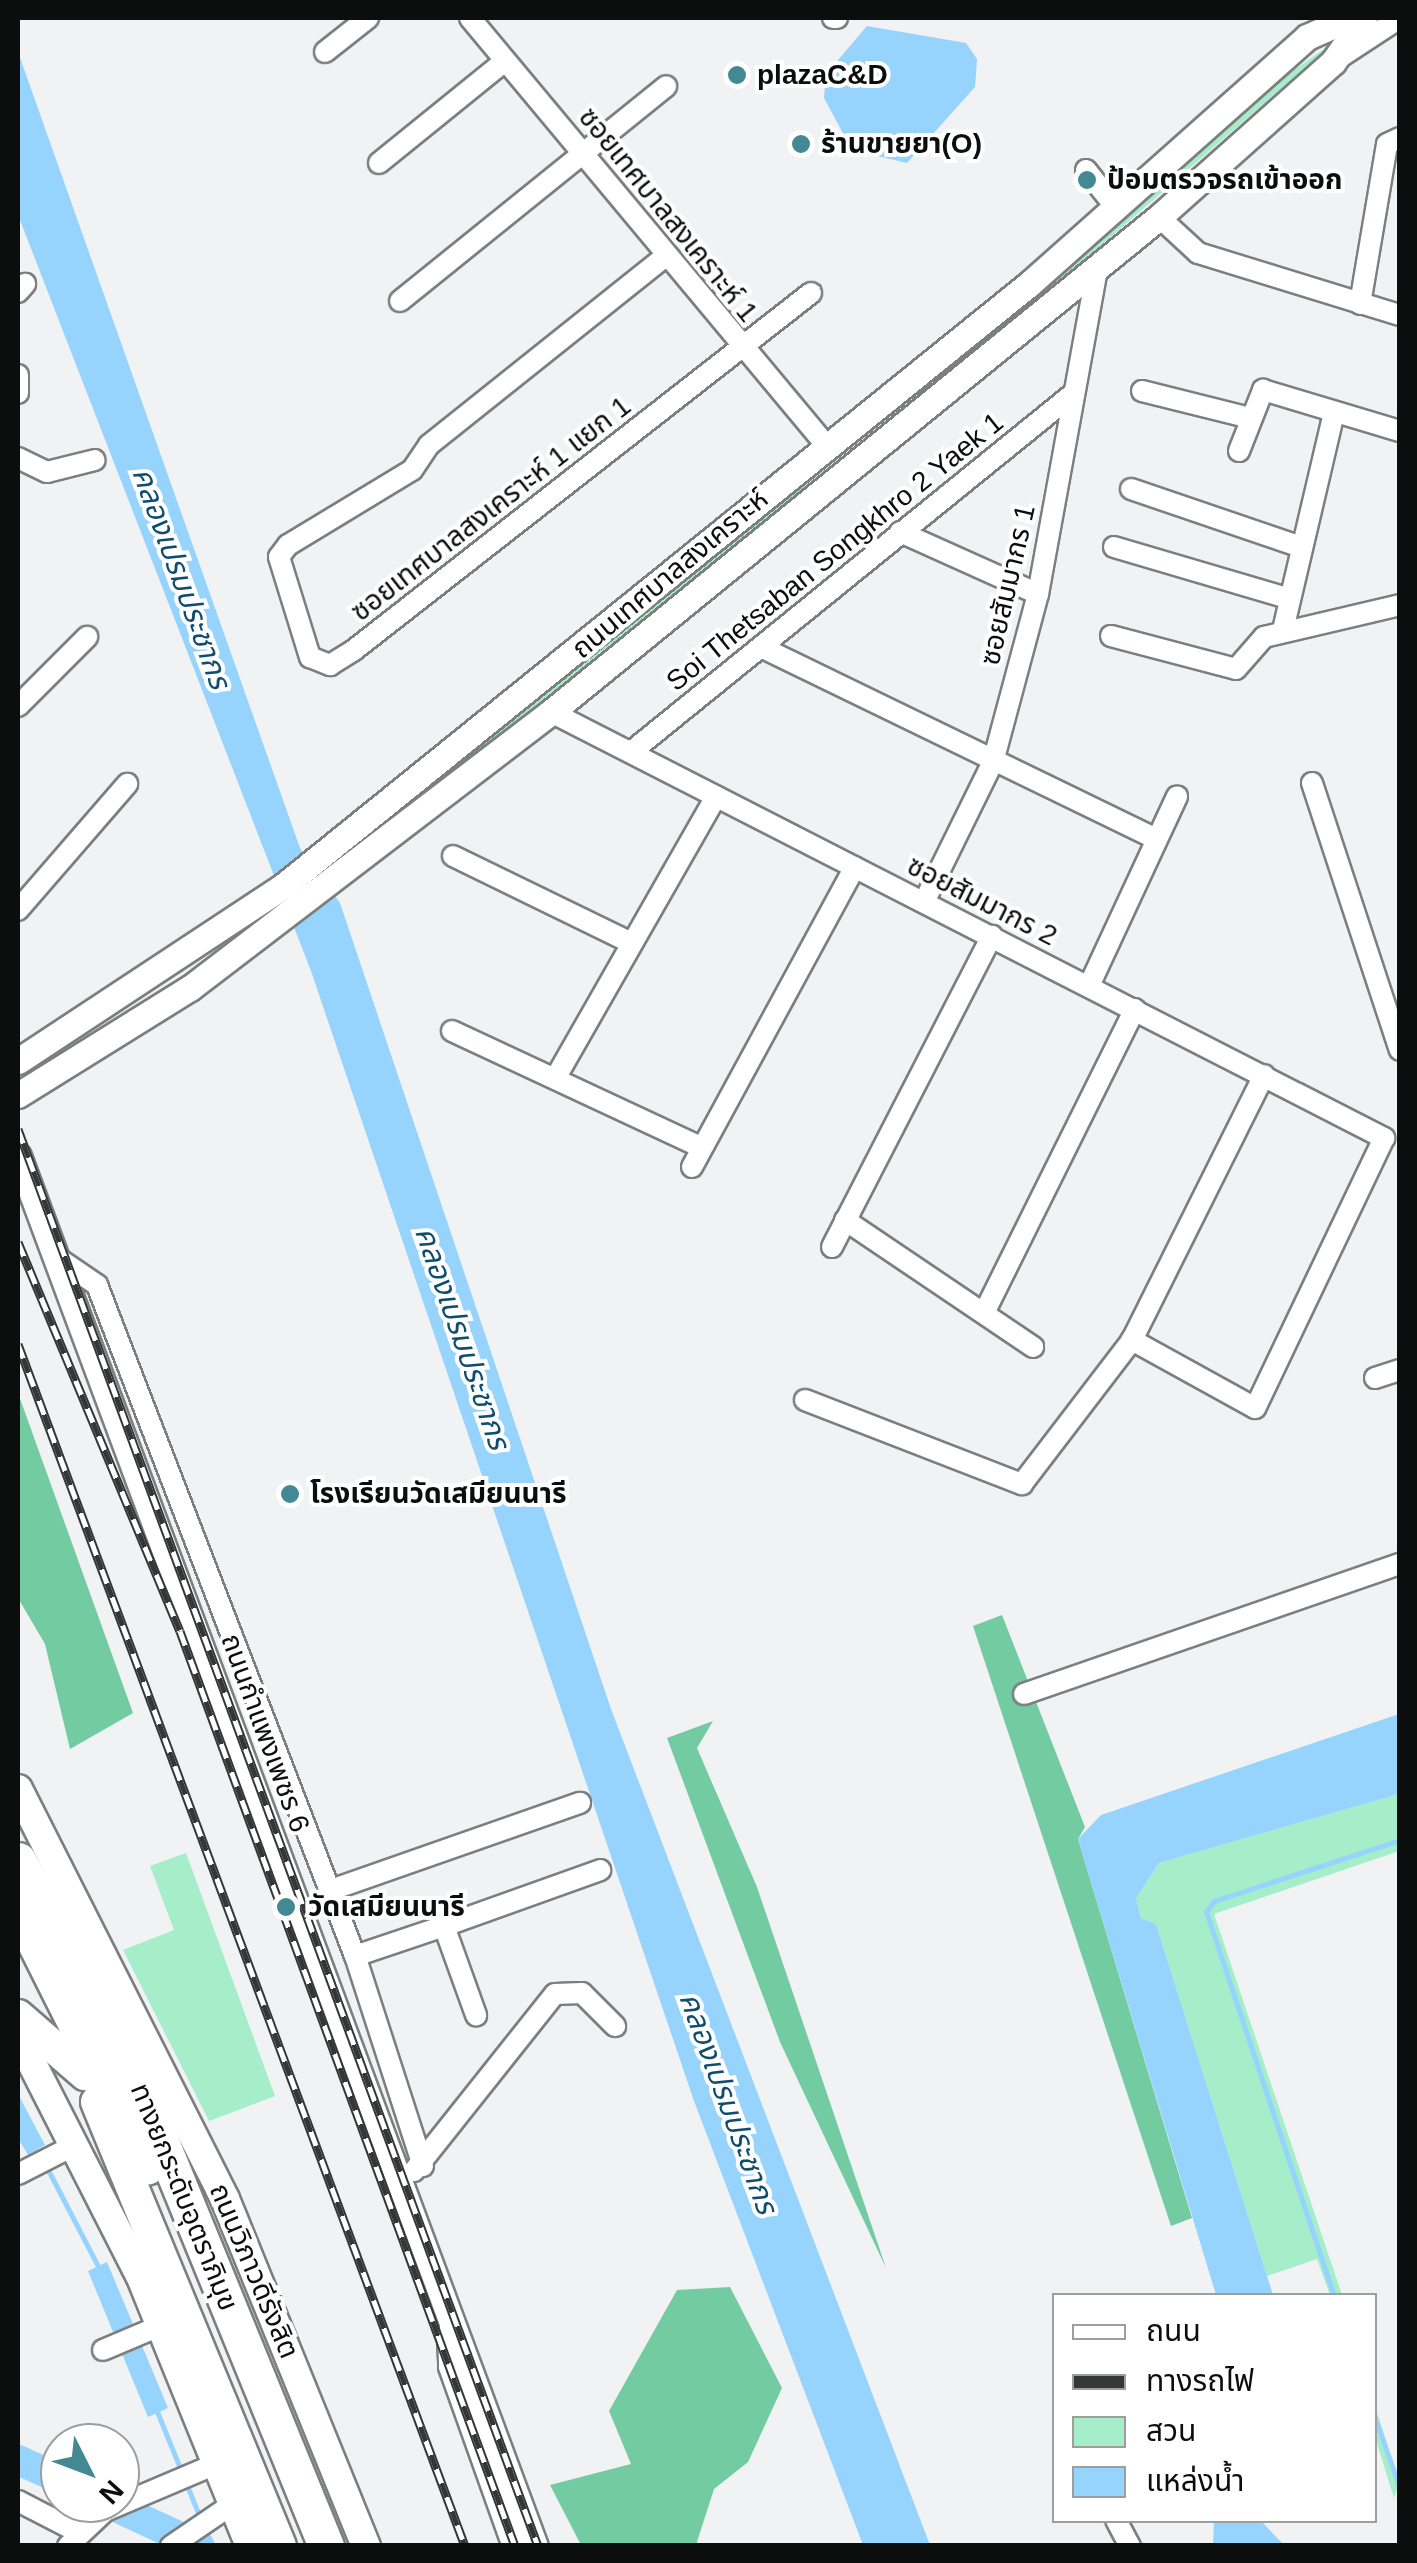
<!DOCTYPE html>
<html>
<head>
<meta charset="utf-8">
<style>
	body { margin:0 }
	#map { position:relative; width:1417px; height:2563px; overflow:hidden; background:#f0f2f3; font-family:Arial,"Noto Sans Thai",sans-serif }
	div>[style] { position:absolute }
	.green>* { inset:0; background:#a5eec9 }
	.forest>* { inset:0; background:#72cba1 }
	.water>* { inset:0; background:#96d4fd }
	.stream>* { height:5px; margin:-2.5px; padding:0 2.5px; transform-origin:2.5px; border-radius:2.5px; background:#96d4fd }
	.river>* { height:30px; margin:-15px; padding:0 15px; transform-origin:15px; border-radius:15px; background:#96d4fd }
	.roads { filter:drop-shadow(2px 0 #7c7e7f) drop-shadow(-2px 0 #7c7e7f) drop-shadow(0 2px #7c7e7f) drop-shadow(0 -2px #7c7e7f) }
	.minor>* { height:20px; margin:-10px; padding:0 10px; transform-origin:10px; border-radius:10px; background:#fff }
	.tertiary>* { height:25px; margin:-12.5px; padding:0 12.5px; transform-origin:12.5px; border-radius:12.5px; background:#fff }
	.secondary>* { height:28px; margin:-14px; padding:0 14px; transform-origin:14px; border-radius:14px; background:#fff }
	.trunk>* { height:32px; margin:-16px; padding:0 16px; transform-origin:16px; border-radius:16px; background:#fff }
	.motorway>* { height:35px; margin:-17.5px; padding:0 17.5px; transform-origin:17.5px; border-radius:17.5px; background:#fff }
	.rail>* { height:9px; margin-top:-4.5px; transform-origin:0; background:repeating-linear-gradient(90deg,#fff 0 15px,#353636 0 30px); box-sizing:border-box; border-block:2px solid #353636 }
	.dots>* { width:28px; height:28px; translate:-50% -50%; box-sizing:border-box; border:5px solid #fff; border-radius:50% }
	span { translate:-50% -50%; white-space:nowrap; text-align:center; line-height:1.15; -webkit-text-stroke:8px #fff; paint-order:stroke }
	.poi-label { font-size:28px; color:#0c0d0d; font-weight:700 }
	.left { translate:0 -50%; text-align:left }
	.street-label { font-size:28px; color:#0c0d0d }
	.water-label { font-size:30px; color:#0f4d6f; font-style:italic }
	.frame { position:absolute; inset:0; border:20px solid #0c0d0d; pointer-events:none }
	.legend { position:absolute; left:1052px; top:2293px; width:325px; height:230px; box-sizing:border-box; background:#fff; border:2px solid #9e9e9e; margin:0; padding:12px 18px; list-style:none; font-size:30px; color:#0c0d0d }
	.legend li { display:flex; align-items:center; gap:20px; height:50px }
	.legend b { width:50px; border:2px solid #9e9e9e }
	.north { position:absolute; left:40px; top:2423px; width:100px; height:100px; box-sizing:border-box; background:#fff; border:2px solid #9e9e9e; border-radius:50%; rotate:132deg; font-size:28px; font-weight:700; line-height:40px; text-align:center; color:#0c0d0d }
	.north::after { content:''; display:block; margin:auto; width:35px; height:45px; background:#438993; clip-path:polygon(50% 0,100% 100%,50% 72%,0 100%) }
</style>
</head>
<body>
<div id="map">
	<div class="green">
		<i style="clip-path:polygon(1334px 42px,1081px 263px,853px 445px,1265px 90px)"></i>
		<i style="clip-path:polygon(802px 480px,805px 489px,332px 870px,328px 864px)"></i>
		<i style="clip-path:polygon(1399px 1794px,1399px 1851px,1214px 1914px,1342px 2295px,1330px 2295px,1317px 2259px,1267px 2276px,1156px 1924px,1141px 1918px,1136px 1898px,1159px 1863px)"></i>
		<i style="clip-path:polygon(186px 1853px,275px 2096px,209px 2121px,123px 1950px,174px 1930px,150px 1866px)"></i>
		<i style="clip-path:polygon(1374px 2402px,1399px 2484px,1394px 2498px,1375px 2437px)"></i>
	</div>
	<div class="forest">
		<i style="clip-path:polygon(18px 1393px,133px 1713px,70px 1749px,45px 1644px,18px 1598px)"></i>
		<i style="clip-path:polygon(1002px 1615px,1085px 1827px,1078px 1839px,1192px 2218px,1171px 2226px,973px 1626px)"></i>
		<i style="clip-path:polygon(713px 1721px,697px 1748px,757px 1887px,886px 2268px,780px 2042px,667px 1738px)"></i>
		<i style="clip-path:polygon(730px 2287px,782px 2388px,748px 2462px,714px 2489px,696px 2545px,581px 2545px,550px 2485px,631px 2464px,609px 2411px,677px 2290px)"></i>
	</div>
	<div class="water">
		<i style="clip-path:polygon(867px 26px,966px 43px,977px 59px,975px 87px,907px 163px,852px 150px,824px 98px,826px 74px)"></i>
		<i style="clip-path:polygon(18px 52px,300px 848px,340px 903px,611px 1709px,930px 2545px,863px 2545px,694px 2101px,311px 971px,18px 215px)"></i>
		<i style="clip-path:polygon(1399px 1714px,1399px 1794px,1159px 1863px,1136px 1898px,1141px 1918px,1156px 1924px,1273px 2295px,1216px 2295px,1078px 1839px,1101px 1815px)"></i>
		<i style="clip-path:polygon(18px 2094px,45px 2145px,28px 2155px,18px 2138px)"></i>
		<i style="clip-path:polygon(107px 2262px,168px 2408px,148px 2417px,88px 2271px)"></i>
		<i style="clip-path:polygon(1214px 2521px,1261px 2521px,1284px 2545px,1213px 2545px)"></i>
	</div>
	<div class="stream">
		<i style="left:45px;top:2164px;width:119px;rotate:62.6deg"></i>
		<i style="left:1334px;top:2296px;width:405px;rotate:-108.4deg"></i>
		<i style="left:1206px;top:1912px;width:14px;rotate:-54deg"></i>
		<i style="left:1214px;top:1901px;width:196px;rotate:-18.2deg"></i>
		<i style="left:156px;top:2409px;width:69px;rotate:67.9deg"></i>
		<i style="left:1374px;top:2415px;width:78px;rotate:70.6deg"></i>
		<i style="left:186px;top:2483px;width:40px;rotate:68deg"></i>
		<i style="left:205px;top:2530px;width:17px;rotate:66deg"></i>
	</div>
	<div class="river">
		<i style="left:18px;top:2460px;width:46px;rotate:24.3deg"></i>
		<i style="left:107px;top:2503px;width:102px;rotate:24.8deg"></i>
	</div>
	<div class="roads">
		<div class="minor">
			<i style="left:470px;top:18px;width:556px;rotate:50.18deg"></i>
			<i style="left:833px;top:18px;width:4px"></i>
			<i style="left:325px;top:52px;width:55px;rotate:-38.3deg"></i>
			<i style="left:1339px;top:58px;width:73px;rotate:-33.3deg"></i>
			<i style="left:379px;top:163px;width:162px;rotate:-39deg"></i>
			<i style="left:1086px;top:170px;width:50px;rotate:51.5deg"></i>
			<i style="left:1159px;top:217px;width:53px;rotate:42.7deg"></i>
			<i style="left:1198px;top:253px;width:211px;rotate:17.1deg"></i>
			<i style="left:667px;top:255px;width:305px;rotate:141.4deg"></i>
			<i style="left:429px;top:445px;width:30px;rotate:124deg"></i>
			<i style="left:412px;top:470px;width:145px;rotate:148.8deg"></i>
			<i style="left:288px;top:545px;width:15px;rotate:127deg"></i>
			<i style="left:279px;top:557px;width:105px;rotate:72.8deg"></i>
			<i style="left:310px;top:657px;width:22px;rotate:22deg"></i>
			<i style="left:330px;top:665px;width:28px;rotate:-32deg"></i>
			<i style="left:354px;top:650px;width:580px;rotate:-38deg"></i>
			<i style="left:18px;top:292px;width:11px;rotate:-49deg"></i>
			<i style="left:400px;top:301px;width:342px;rotate:-38.9deg"></i>
			<i style="left:1360px;top:304px;width:162px;rotate:-80.4deg"></i>
			<i style="left:1387px;top:144px;width:14px;rotate:-25deg"></i>
			<i style="left:18px;top:375px;width:18px;rotate:90deg"></i>
			<i style="left:1142px;top:391px;width:111px;rotate:14deg"></i>
			<i style="left:1239px;top:451px;width:66px;rotate:-68.5deg"></i>
			<i style="left:1263px;top:390px;width:143px;rotate:16.7deg"></i>
			<i style="left:18px;top:458px;width:32px;rotate:26deg"></i>
			<i style="left:47px;top:472px;width:49px;rotate:-14deg"></i>
			<i style="left:1131px;top:489px;width:176px;rotate:18.8deg"></i>
			<i style="left:900px;top:532px;width:151px;rotate:24.2deg"></i>
			<i style="left:1114px;top:547px;width:177px;rotate:16.4deg"></i>
			<i style="left:1283px;top:630px;width:224px;rotate:-76.8deg"></i>
			<i style="left:1111px;top:636px;width:129px;rotate:14.8deg"></i>
			<i style="left:1236px;top:669px;width:43px;rotate:-48.8deg"></i>
			<i style="left:1264px;top:637px;width:140px;rotate:-13.2deg"></i>
			<i style="left:765px;top:649px;width:435px;rotate:25.9deg"></i>
			<i style="left:18px;top:706px;width:98px;rotate:-45deg"></i>
			<i style="left:551px;top:712px;width:936px;rotate:27.09deg"></i>
			<i style="left:1384px;top:1138px;width:299px;rotate:115.5deg"></i>
			<i style="left:1255px;top:1408px;width:141px;rotate:-151.1deg"></i>
			<i style="left:631px;top:752px;width:570px;rotate:-39.02deg"></i>
			<i style="left:1312px;top:783px;width:281px;rotate:71.8deg"></i>
			<i style="left:453px;top:856px;width:196px;rotate:26deg"></i>
			<i style="left:924px;top:902px;width:156px;rotate:-63.8deg"></i>
			<i style="left:993px;top:762px;width:174px;rotate:-75deg"></i>
			<i style="left:1038px;top:594px;width:334px;rotate:-79.7deg"></i>
			<i style="left:18px;top:910px;width:167px;rotate:-49.1deg"></i>
			<i style="left:1089px;top:986px;width:209px;rotate:-65.1deg"></i>
			<i style="left:452px;top:1031px;width:275px;rotate:25deg"></i>
			<i style="left:556px;top:1077px;width:323px;rotate:-60.3deg"></i>
			<i style="left:692px;top:1167px;width:341px;rotate:-61.5deg"></i>
			<i style="left:845px;top:1220px;width:227px;rotate:34deg"></i>
			<i style="left:832px;top:1247px;width:350px;rotate:-62.8deg"></i>
			<i style="left:56px;top:1257px;width:50px;rotate:34.3deg"></i>
			<i style="left:97px;top:1285px;width:719px;rotate:68.97deg"></i>
			<i style="left:985px;top:1311px;width:337px;rotate:-63.6deg"></i>
			<i style="left:1375px;top:1378px;width:26px;rotate:-18deg"></i>
			<i style="left:805px;top:1400px;width:233px;rotate:21.2deg"></i>
			<i style="left:1022px;top:1484px;width:181px;rotate:-52.6deg"></i>
			<i style="left:1132px;top:1340px;width:296px;rotate:-63.5deg"></i>
			<i style="left:1024px;top:1694px;width:398px;rotate:-19.1deg"></i>
			<i style="left:331px;top:1890px;width:264px;rotate:-19.3deg"></i>
			<i style="left:444px;top:1926px;width:166px;rotate:-19.7deg"></i>
			<i style="left:423px;top:2166px;width:221px;rotate:-107.9deg"></i>
			<i style="left:355px;top:1956px;width:94px;rotate:-18.6deg"></i>
			<i style="left:444px;top:1926px;width:95px;rotate:70.2deg"></i>
			<i style="left:414px;top:2171px;width:226px;rotate:-51.5deg"></i>
			<i style="left:555px;top:1994px;width:27px;rotate:-2deg"></i>
			<i style="left:582px;top:1993px;width:47px;rotate:45deg"></i>
			<i style="left:18px;top:2174px;width:64px;rotate:-27deg"></i>
			<i style="left:103px;top:2350px;width:64px;rotate:-23deg"></i>
			<i style="left:18px;top:2501px;width:65px;rotate:27.3deg"></i>
			<i style="left:1116px;top:2520px;width:30px;rotate:62deg"></i>
			<i style="left:68px;top:2546px;width:51px;rotate:-43.4deg"></i>
			<i style="left:105px;top:2511px;width:123px;rotate:-23deg"></i>
			<i style="left:171px;top:2546px;width:76px;rotate:-34.3deg"></i>
		</div>
		<div class="tertiary">
			<i style="left:18px;top:1061px;width:316px;rotate:-33.4deg"></i>
			<i style="left:282px;top:887px;width:960px;rotate:-38.91deg"></i>
			<i style="left:1029px;top:284px;width:372px;rotate:-41.6deg"></i>
			<i style="left:1307px;top:37px;width:47px;rotate:-23.8deg"></i>
			<i style="left:18px;top:1095px;width:203px;rotate:-31.9deg"></i>
			<i style="left:190px;top:988px;width:454px;rotate:-37.4deg"></i>
			<i style="left:551px;top:712px;width:784px;rotate:-39.15deg"></i>
			<i style="left:1159px;top:217px;width:233px;rotate:-41.7deg"></i>
			<i style="left:1333px;top:62px;width:54px;rotate:-54.8deg"></i>
			<i style="left:18px;top:1156px;width:1483px;rotate:69.6deg"></i>
			<i style="left:450px;top:2333px;width:33px;rotate:88deg"></i>
			<i style="left:451px;top:2366px;width:191px;rotate:70.4deg"></i>
		</div>
		<div class="secondary">
			<i style="left:18px;top:1789px;width:459px;rotate:63.2deg"></i>
			<i style="left:225px;top:2199px;width:375px;rotate:67.9deg"></i>
			<i style="left:18px;top:2036px;width:268px;rotate:63deg"></i>
			<i style="left:140px;top:2275px;width:292px;rotate:67.9deg"></i>
		</div>
		<div class="trunk">
			<i style="left:18px;top:2016px;width:89px;rotate:40.9deg"></i>
			<i style="left:97px;top:2102px;width:480px;rotate:67.6deg"></i>
		</div>
		<div class="motorway">
			<i style="left:18px;top:1860px;width:231px;rotate:61.3deg"></i>
			<i style="left:129px;top:2063px;width:522px;rotate:67.81deg"></i>
			<i style="left:18px;top:1909px;width:288px;rotate:63.4deg"></i>
		</div>
	</div>
	<div class="rail">
		<i style="left:18px;top:1129px;width:1509px;rotate:69.85deg"></i>
		<i style="left:18px;top:1242px;width:421px;rotate:67.4deg"></i>
		<i style="left:180px;top:1631px;width:974px;rotate:69.89deg"></i>
		<i style="left:18px;top:1344px;width:1282px;rotate:69.6deg"></i>
	</div>
	<div class="dots">
		<i style="left:737px;top:75px;background:#438993"></i>
		<i style="left:801px;top:144px;background:#438993"></i>
		<i style="left:1087px;top:180px;background:#438993"></i>
		<i style="left:290px;top:1494px;background:#438993"></i>
		<i style="left:286px;top:1907px;background:#438993"></i>
	</div>
	<div class="poi-label">
		<span class="left" style="left:757px;top:75px">plazaC&amp;D</span>
		<span class="left" style="left:821px;top:144px">ร้านขายยา(O)</span>
		<span class="left" style="left:1107px;top:180px">ป้อมตรวจรถเข้าออก</span>
		<span class="left" style="left:310px;top:1494px">โรงเรียนวัดเสมียนนารี</span>
		<span class="left" style="left:308px;top:1907px">วัดเสมียนนารี</span>
	</div>
	<div class="street-label">
		<span style="left:668px;top:215px;rotate:51deg">ซอยเทศบาลสงเคราะห์ 1</span>
		<span style="left:491px;top:509px;rotate:-38deg">ซอยเทศบาลสงเคราะห์ 1 แยก 1</span>
		<span style="left:835px;top:552px;rotate:-39deg">Soi Thetsaban Songkhro 2 Yaek 1</span>
		<span style="left:670px;top:574px;rotate:-40deg">ถนนเทศบาลสงเคราะห์</span>
		<span style="left:1008px;top:585px;rotate:-77deg">ซอยสัมมากร 1</span>
		<span style="left:982px;top:901px;rotate:27deg">ซอยสัมมากร 2</span>
		<span style="left:265px;top:1733px;rotate:70deg">ถนนกำแพงเพชร 6</span>
		<span style="left:184px;top:2197px;rotate:68deg">ทางยกระดับอุตราภิมุข</span>
		<span style="left:254px;top:2271px;rotate:67deg">ถนนวิภาวดีรังสิต</span>
	</div>
	<div class="water-label">
		<span style="left:181px;top:578px;rotate:70deg">คลองเปรมประชากร</span>
		<span style="left:462px;top:1338px;rotate:71deg">คลองเปรมประชากร</span>
		<span style="left:728px;top:2103px;rotate:70deg">คลองเปรมประชากร</span>
	</div>
	<div class="frame"></div>
	<ul class="legend">
	<li><b style="height:12px;background:#fff"></b>ถนน</li>
	<li><b style="height:12px;background:#353636"></b>ทางรถไฟ</li>
	<li><b style="height:28px;background:#a5eec9"></b>สวน</li>
	<li><b style="height:28px;background:#96d4fd"></b>แหล่งน้ำ</li>
	</ul>
	<div class="north">N</div>
</div>
</body>
</html>
